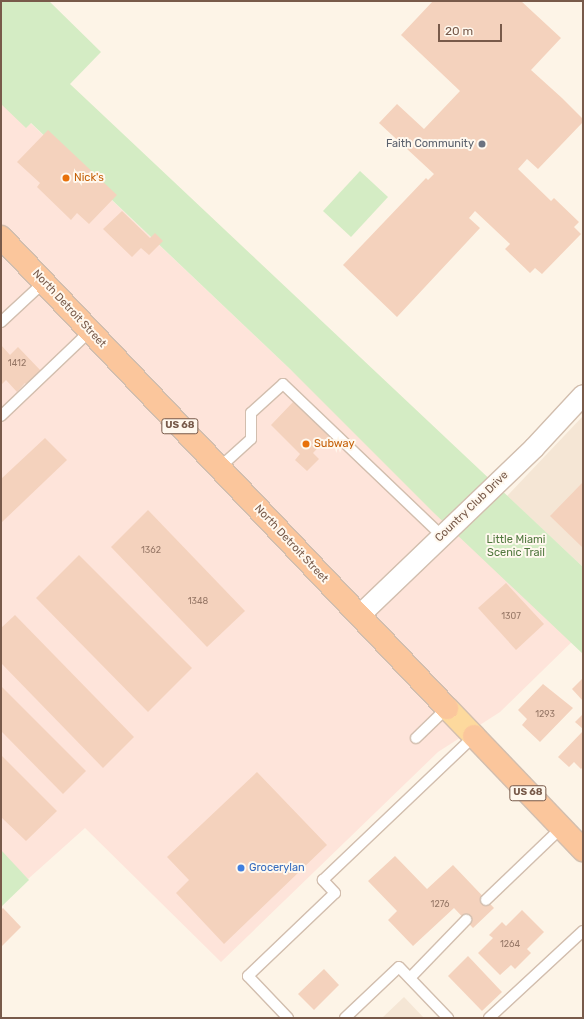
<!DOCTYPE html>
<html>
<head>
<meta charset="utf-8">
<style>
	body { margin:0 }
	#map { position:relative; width:584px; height:1019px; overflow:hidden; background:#fdf4e7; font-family:Rubik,sans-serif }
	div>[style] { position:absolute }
	.residential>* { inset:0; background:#f5e6d5 }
	.commercial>* { inset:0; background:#fee4da }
	.green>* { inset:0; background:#d4ecc4 }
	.building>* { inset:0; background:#f4d2bd }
	.roads { filter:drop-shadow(1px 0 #d2beae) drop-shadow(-1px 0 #d2beae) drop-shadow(0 1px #d2beae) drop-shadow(0 -1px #d2beae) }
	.service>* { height:10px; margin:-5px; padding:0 5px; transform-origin:5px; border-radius:5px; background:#fff }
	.minor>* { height:20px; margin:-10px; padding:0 10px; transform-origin:10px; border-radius:10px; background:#fff }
	.primary>* { height:22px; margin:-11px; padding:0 11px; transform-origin:11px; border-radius:11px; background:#fdd99d }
	.trunk>* { height:22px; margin:-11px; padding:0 11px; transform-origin:11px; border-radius:11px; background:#fbc69c }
	.dots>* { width:11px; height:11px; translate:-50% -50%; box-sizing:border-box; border:2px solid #fff8ee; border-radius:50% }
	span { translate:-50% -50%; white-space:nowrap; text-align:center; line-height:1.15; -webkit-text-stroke:4px #fff8ee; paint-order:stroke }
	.number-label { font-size:9px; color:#977867 }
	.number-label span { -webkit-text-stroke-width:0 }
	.shield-label span { padding:1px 3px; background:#fff8ee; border:1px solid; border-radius:3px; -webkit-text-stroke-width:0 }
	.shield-label { font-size:10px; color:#785a4a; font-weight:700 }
	.worship-label { font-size:11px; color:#5b616d }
	.right { translate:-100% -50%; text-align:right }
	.food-label { font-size:11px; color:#c56008 }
	.left { translate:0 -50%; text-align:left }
	.street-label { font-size:11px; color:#785a4a }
	.park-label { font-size:11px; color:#50783e }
	.shop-label { font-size:11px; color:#366cbe }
	.frame { position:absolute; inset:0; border:2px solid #785a4a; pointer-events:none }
	.scale { position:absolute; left:438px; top:24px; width:64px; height:18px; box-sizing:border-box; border:2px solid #785a4a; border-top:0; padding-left:5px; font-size:12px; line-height:14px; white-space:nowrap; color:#785a4a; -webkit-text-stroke:3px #fff8ee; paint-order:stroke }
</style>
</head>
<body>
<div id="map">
	<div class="residential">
		<i style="clip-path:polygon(583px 416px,583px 567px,507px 496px)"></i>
		<i style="clip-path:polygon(404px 997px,424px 1018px,382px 1018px)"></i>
	</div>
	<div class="commercial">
		<i style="clip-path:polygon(1px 95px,290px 369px,583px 631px,500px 712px,438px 752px,221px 962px,85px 828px,28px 879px,1px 852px)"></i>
	</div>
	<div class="green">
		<i style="clip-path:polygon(1px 1px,49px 1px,101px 52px,70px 84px,583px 567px,583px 654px,434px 513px,290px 369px,31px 123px,26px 128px,1px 104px)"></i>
		<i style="clip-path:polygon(360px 171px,388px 197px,351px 237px,323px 211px)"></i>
		<i style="clip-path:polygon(1px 850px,29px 880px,1px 907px)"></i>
	</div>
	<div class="building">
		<i style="clip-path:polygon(433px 1px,521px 1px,561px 38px,531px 70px,562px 98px,583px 119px,583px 122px,538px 169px,527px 159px,518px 169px,551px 201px,554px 198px,579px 222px,574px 227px,581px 234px,542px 274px,535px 268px,530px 273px,505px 249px,510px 244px,475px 211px,469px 218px,480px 228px,397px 317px,343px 265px,426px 178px,428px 180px,434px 174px,379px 123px,397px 104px,424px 129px,460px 91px,401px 35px)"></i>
		<i style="clip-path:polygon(48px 130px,117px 195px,89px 224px,77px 213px,71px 220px,37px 187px,40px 183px,17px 162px)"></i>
		<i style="clip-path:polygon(122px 211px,150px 238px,155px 233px,163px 241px,149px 255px,141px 248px,132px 257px,103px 229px)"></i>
		<i style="clip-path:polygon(1px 345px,10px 355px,18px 347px,42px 372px,28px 386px,25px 383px,17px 392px,6px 380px,1px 385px)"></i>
		<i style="clip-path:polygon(294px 401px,330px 435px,313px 453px,319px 459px,307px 471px,295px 460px,300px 454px,271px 425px)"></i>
		<i style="clip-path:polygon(45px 438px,67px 460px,1px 523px,1px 479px)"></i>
		<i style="clip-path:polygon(583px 482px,583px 548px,550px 516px)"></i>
		<i style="clip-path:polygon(148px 510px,245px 611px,207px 647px,111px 547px)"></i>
		<i style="clip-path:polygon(79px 555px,192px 668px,148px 712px,36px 598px)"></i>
		<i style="clip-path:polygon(506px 583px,544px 624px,516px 650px,478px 608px)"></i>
		<i style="clip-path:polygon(15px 615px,134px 737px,103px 768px,1px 663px,1px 628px)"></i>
		<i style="clip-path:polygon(583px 678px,583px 701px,572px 689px)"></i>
		<i style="clip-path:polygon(543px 684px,573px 708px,540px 742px,522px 725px,527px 719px,518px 710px)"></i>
		<i style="clip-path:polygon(1px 686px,86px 771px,63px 794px,1px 731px)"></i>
		<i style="clip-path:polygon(583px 714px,583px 729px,575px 722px)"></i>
		<i style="clip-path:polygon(583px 731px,583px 767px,581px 769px,574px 762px,569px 767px,558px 757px)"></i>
		<i style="clip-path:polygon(1px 755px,57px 811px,26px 841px,1px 817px)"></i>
		<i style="clip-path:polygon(257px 772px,327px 845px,224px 944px,176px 893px,189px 880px,167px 857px)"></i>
		<i style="clip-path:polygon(395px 856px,427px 889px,453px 865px,494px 908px,473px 928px,454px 908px,413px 946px,388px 920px,397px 911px,368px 881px)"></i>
		<i style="clip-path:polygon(3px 908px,21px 927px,1px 947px,1px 910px)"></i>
		<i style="clip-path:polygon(522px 910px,544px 932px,527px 949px,531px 953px,515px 969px,511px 965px,500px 975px,478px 953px,493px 938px,489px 935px,502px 922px,506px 926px)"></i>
		<i style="clip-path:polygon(468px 956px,502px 992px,482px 1011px,448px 976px)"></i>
		<i style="clip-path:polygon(324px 969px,339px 985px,314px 1010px,298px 994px)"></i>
	</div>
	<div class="roads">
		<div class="service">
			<i style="left:1px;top:322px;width:59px;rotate:-42.9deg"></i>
			<i style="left:1px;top:416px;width:123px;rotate:-43.7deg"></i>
			<i style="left:219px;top:468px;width:43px;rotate:-42.2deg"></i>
			<i style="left:251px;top:439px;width:26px;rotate:-90deg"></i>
			<i style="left:251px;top:413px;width:43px;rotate:-42.2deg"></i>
			<i style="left:283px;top:384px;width:220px;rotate:43.7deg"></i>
			<i style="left:416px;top:738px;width:43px;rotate:-44.1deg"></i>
			<i style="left:486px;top:900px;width:104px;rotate:-43.8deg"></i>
			<i style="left:410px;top:978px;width:81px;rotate:-46deg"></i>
			<i style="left:288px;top:1018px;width:58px;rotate:-133.6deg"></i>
			<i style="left:248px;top:976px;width:120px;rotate:-43.7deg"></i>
			<i style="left:335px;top:893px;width:18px;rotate:-133deg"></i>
			<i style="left:323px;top:880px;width:209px;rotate:-43.6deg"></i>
			<i style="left:345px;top:1018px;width:74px;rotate:-43.4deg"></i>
			<i style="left:399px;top:967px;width:71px;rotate:46.1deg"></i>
			<i style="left:489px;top:1018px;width:128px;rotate:-42.8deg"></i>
		</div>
		<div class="minor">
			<i style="left:359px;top:616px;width:243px;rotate:-43.8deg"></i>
			<i style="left:534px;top:448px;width:72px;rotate:-47.2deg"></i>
		</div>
		<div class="primary">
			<i style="left:447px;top:708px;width:39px;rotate:46deg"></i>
		</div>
		<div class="trunk">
			<i style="left:1px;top:237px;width:649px;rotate:46.56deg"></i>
			<i style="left:474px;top:736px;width:158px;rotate:46.3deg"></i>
		</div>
	</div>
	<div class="dots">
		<i style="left:482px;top:144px;background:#6b7280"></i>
		<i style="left:66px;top:178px;background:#e8710a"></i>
		<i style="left:306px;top:444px;background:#e8710a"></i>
		<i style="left:241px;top:868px;background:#3f7fe0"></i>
	</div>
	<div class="number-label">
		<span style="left:17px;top:363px">1412</span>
		<span style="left:151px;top:550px">1362</span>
		<span style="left:198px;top:601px">1348</span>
		<span style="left:511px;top:616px">1307</span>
		<span style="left:545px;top:714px">1293</span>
		<span style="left:440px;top:904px">1276</span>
		<span style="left:510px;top:944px">1264</span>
	</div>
	<div class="shield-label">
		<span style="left:180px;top:426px">US 68</span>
		<span style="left:528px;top:793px">US 68</span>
	</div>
	<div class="worship-label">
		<span class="right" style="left:474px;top:144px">Faith Community</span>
	</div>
	<div class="food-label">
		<span class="left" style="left:74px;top:178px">Nick's</span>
		<span class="left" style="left:314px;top:444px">Subway</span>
	</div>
	<div class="street-label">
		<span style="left:69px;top:309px;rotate:47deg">North Detroit Street</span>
		<span style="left:472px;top:507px;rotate:-44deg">Country Club Drive</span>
		<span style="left:291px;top:544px;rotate:47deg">North Detroit Street</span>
	</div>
	<div class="park-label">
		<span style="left:516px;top:547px">Little Miami<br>Scenic Trail</span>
	</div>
	<div class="shop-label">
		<span class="left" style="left:249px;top:868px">Grocerylan</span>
	</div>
	<div class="frame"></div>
	<div class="scale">20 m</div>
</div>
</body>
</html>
